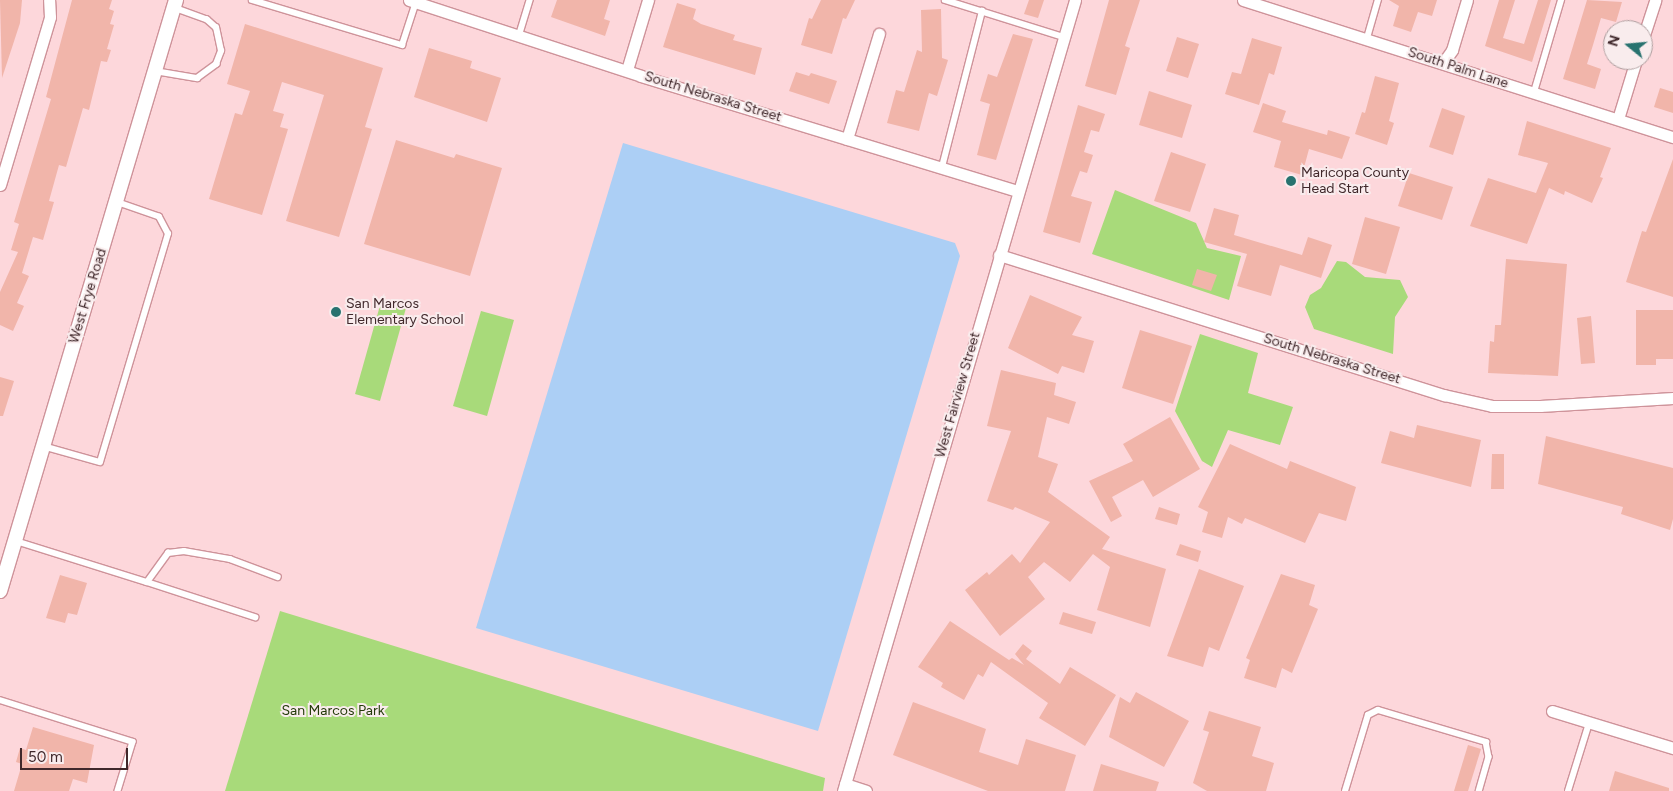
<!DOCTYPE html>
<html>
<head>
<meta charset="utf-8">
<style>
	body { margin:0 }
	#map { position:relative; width:1673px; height:791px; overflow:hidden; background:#fdd7db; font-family:Figtree,sans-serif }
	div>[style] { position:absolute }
	.green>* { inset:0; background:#a8da7a }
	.water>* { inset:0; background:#accff5 }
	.building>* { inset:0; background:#f1b5aa }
	.roads { filter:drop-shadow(1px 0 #ce939a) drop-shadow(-1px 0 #ce939a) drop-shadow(0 1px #ce939a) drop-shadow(0 -1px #ce939a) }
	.service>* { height:5.5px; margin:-2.75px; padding:0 2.75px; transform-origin:2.75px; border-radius:2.75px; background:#fff }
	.minor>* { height:11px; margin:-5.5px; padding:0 5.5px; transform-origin:5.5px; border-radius:5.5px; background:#fff }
	.tertiary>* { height:14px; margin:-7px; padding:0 7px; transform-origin:7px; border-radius:7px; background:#fff }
	.dots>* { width:14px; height:14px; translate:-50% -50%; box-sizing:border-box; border:2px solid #f9eced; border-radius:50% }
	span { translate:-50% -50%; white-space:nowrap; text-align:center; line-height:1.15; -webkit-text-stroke:4px #f9eced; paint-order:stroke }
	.street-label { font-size:14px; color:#40282b }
	.poi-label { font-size:14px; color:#40282b }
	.left { translate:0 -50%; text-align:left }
	.park-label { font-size:14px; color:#243b0a }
	.north { position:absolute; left:1603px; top:20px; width:50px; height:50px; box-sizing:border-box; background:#f9eced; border:1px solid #af9e9f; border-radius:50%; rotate:287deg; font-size:14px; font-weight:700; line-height:20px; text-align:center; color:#40282b }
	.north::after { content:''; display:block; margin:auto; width:18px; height:22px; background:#28726f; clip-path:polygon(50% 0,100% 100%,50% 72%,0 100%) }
	.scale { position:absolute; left:20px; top:748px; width:108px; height:22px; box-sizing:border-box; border:2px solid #40282b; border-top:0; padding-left:6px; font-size:15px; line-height:18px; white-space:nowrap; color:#40282b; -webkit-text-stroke:4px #f9eced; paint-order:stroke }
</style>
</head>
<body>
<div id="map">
	<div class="green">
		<i style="clip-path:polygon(1115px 190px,1196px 223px,1207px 248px,1241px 256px,1229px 300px,1092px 254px)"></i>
		<i style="clip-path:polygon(1337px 261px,1346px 262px,1365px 277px,1400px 280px,1408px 297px,1395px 317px,1393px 354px,1314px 329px,1305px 307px,1310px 295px,1321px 288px)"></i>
		<i style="clip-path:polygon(381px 302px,406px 308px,380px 401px,355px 394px)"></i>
		<i style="clip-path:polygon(481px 311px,514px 320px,487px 416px,453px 406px)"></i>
		<i style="clip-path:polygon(1200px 334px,1258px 353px,1248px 393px,1293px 407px,1280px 445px,1228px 430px,1212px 467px,1202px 461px,1175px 411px)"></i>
		<i style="clip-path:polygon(280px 611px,825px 778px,823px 791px,225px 791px)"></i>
	</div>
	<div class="water">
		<i style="clip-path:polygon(623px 143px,955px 243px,960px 256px,818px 731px,476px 628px)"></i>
	</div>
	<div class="building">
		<i style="clip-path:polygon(0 0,22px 0,20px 23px,2px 78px)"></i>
		<i style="clip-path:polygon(72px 0,112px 0,109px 9px,114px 11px,110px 24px,114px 25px,107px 49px,111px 50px,107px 62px,101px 61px,89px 110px,83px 108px,66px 167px,59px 165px,49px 201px,54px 202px,43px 240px,33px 237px,22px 273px,29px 276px,17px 303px,24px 306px,13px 331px,0 325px,0 292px,18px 252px,11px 250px,19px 224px,14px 222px,51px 99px,46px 97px)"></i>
		<i style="clip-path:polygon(557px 0,610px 0,604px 19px,610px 21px,605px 36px,551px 17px)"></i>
		<i style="clip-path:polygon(821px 0,855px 0,846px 19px,843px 18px,832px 54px,801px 45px,809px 18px,812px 19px)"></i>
		<i style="clip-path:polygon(1029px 0,1044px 0,1038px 18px,1024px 14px)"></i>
		<i style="clip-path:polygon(1109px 0,1140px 0,1125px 46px,1130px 48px,1116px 95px,1085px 86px)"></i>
		<i style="clip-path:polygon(1389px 0,1437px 0,1432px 16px,1418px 12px,1411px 32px,1393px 26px,1399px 6px)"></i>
		<i style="clip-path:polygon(1499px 0,1515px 0,1503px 38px,1524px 44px,1538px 0,1551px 0,1532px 62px,1485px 46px)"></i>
		<i style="clip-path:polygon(1587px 0,1622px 2px,1616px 22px,1601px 18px,1593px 45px,1587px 64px,1601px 69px,1595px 89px,1563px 79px)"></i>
		<i style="clip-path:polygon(677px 3px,696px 9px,693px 19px,701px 24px,735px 35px,733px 40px,762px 48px,755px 75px,663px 47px)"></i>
		<i style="clip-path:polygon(941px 9px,942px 58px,948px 60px,937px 96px,929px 93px,919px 131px,887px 123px,896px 90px,904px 92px,917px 50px,922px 52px,921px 10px)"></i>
		<i style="clip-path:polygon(245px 24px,383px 68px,365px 127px,372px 129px,339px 237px,286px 221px,324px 95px,282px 82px,273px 111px,284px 114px,280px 127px,288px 129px,262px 215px,209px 199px,235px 113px,242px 115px,250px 91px,227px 84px)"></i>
		<i style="clip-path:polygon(1013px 34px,1033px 39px,996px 160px,977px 155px,990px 104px,980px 101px,988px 74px,997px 77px)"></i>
		<i style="clip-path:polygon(1177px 37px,1199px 44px,1188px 78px,1166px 71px)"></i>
		<i style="clip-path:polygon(1252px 38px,1282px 47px,1274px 75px,1269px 73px,1259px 105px,1225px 94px,1232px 72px,1241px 74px)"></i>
		<i style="clip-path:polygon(429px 48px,472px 61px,470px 68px,501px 78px,487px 122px,414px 97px)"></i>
		<i style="clip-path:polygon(796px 72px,809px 76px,811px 73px,837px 81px,829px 104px,789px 91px)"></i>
		<i style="clip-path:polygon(1375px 76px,1399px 83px,1389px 121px,1394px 123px,1387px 145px,1355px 134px,1362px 112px,1365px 113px)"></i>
		<i style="clip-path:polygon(1660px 88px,1673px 92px,1673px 113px,1654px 107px)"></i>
		<i style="clip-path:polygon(1149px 91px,1192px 105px,1182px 138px,1139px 125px)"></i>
		<i style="clip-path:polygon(1263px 103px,1286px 111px,1282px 122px,1327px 135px,1328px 130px,1350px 137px,1342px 159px,1309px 149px,1302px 175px,1274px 167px,1281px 141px,1253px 132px)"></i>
		<i style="clip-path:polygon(1078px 105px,1105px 114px,1099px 132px,1091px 130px,1084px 152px,1093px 155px,1087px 173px,1080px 171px,1071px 196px,1092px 202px,1080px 243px,1043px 232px)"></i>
		<i style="clip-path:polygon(1442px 108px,1465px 116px,1453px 155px,1429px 147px)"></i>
		<i style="clip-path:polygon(1527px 121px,1611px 148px,1600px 177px,1603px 178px,1592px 203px,1565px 191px,1564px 195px,1549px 188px,1527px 244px,1470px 226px,1488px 178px,1536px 193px,1548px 163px,1518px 155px)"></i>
		<i style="clip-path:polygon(396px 140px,454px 158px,456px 154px,502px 168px,470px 276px,364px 244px)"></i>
		<i style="clip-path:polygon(1171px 152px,1206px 164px,1190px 212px,1154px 201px)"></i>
		<i style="clip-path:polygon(1673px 159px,1673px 297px,1626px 282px,1642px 231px,1646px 232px)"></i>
		<i style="clip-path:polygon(1409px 173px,1453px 187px,1442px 220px,1398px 206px)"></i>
		<i style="clip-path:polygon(1214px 208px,1239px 215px,1234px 235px,1302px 255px,1308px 237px,1332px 245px,1321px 278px,1280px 265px,1271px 296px,1237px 286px,1247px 254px,1204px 242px)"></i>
		<i style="clip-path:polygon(1365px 217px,1400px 227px,1386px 274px,1352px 264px)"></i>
		<i style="clip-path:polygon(1506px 259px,1567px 264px,1558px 376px,1488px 373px,1490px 341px,1494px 342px,1495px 325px,1501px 325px)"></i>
		<i style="clip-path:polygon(1197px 269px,1217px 275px,1211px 291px,1192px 285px)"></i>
		<i style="clip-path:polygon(1030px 295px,1082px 317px,1072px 335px,1094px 341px,1084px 373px,1062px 366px,1058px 374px,1008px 348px)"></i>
		<i style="clip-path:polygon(1636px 310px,1673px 310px,1673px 359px,1656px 359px,1656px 365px,1636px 365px)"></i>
		<i style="clip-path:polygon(1591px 316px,1595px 363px,1581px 364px,1577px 318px)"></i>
		<i style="clip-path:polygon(1140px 330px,1192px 346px,1173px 404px,1122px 388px)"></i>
		<i style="clip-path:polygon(1001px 370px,1056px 383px,1054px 395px,1076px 402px,1069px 424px,1047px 417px,1038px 457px,1058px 464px,1048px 492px,1110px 537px,1102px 549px,1166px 569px,1150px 627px,1097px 610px,1110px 567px,1093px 554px,1070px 582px,1044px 562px,1028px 577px,1045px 599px,1000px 636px,965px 590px,987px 572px,989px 575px,1012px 554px,1020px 563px,1050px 522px,1015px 507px,1013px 510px,987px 501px,1011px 431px,987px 426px)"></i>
		<i style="clip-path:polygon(0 377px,14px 381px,3px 416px,0 416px)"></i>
		<i style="clip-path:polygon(1170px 417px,1200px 469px,1153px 497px,1143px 480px,1112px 497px,1122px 516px,1111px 522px,1089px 481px,1133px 461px,1123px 444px)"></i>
		<i style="clip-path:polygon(1417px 425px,1481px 440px,1471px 487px,1381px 463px,1390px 431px,1414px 438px)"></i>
		<i style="clip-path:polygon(1546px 436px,1673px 468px,1673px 519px,1670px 530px,1621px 514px,1623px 507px,1538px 484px)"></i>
		<i style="clip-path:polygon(1230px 444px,1287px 469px,1290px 461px,1356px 487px,1346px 521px,1319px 513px,1305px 543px,1245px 518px,1242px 524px,1228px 517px,1222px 538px,1202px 532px,1208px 512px,1198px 507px)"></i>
		<i style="clip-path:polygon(1492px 454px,1504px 454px,1504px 489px,1491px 489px)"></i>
		<i style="clip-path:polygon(1159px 507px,1180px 514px,1177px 525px,1155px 519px)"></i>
		<i style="clip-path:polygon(1180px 544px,1201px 551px,1198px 562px,1176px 555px)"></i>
		<i style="clip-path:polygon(1199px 569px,1244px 586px,1219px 651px,1209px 647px,1203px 667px,1167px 656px)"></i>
		<i style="clip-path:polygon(1281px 574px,1315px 585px,1309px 605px,1318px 609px,1292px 673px,1282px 668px,1276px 688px,1244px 678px,1250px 660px,1246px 658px)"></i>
		<i style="clip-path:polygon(60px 575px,87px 583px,77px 615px,68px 613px,65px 623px,46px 618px)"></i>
		<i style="clip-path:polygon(1063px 612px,1096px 622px,1092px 634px,1059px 624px)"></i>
		<i style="clip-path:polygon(950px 621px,1009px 660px,1012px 658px,1024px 665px,1015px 654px,1023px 644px,1032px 651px,1026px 659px,1060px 684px,1070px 667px,1116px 695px,1085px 746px,1039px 718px,1048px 703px,991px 662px,983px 677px,978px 674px,964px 700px,941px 687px,943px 683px,918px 667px)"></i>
		<i style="clip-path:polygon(1136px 692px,1189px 721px,1164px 767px,1109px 737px,1120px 697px,1130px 703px)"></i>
		<i style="clip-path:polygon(913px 702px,986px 729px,979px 752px,1018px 765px,1026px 739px,1076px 755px,1065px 791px,988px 791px,893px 755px)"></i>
		<i style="clip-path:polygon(1209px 711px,1261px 727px,1252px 756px,1274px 763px,1266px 791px,1207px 791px,1193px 783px,1209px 732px,1203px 730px)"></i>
		<i style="clip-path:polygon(33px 727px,94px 745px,87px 783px,73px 779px,69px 791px,14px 791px,22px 764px,16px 762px,20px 748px,26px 750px)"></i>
		<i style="clip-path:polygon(1468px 745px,1481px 749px,1468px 791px,1454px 791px)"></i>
		<i style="clip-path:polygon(1101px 764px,1159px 782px,1156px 791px,1093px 791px)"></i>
		<i style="clip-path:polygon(1615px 771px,1669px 788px,1669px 791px,1609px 791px)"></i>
	</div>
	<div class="roads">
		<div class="service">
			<i style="left:252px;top:0;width:157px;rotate:16.7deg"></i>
			<i style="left:402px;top:45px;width:45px;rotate:-72deg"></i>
			<i style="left:945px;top:0;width:125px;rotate:17.3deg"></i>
			<i style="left:519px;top:35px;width:37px;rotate:-73deg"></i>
			<i style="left:1367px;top:38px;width:40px;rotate:-74deg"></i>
			<i style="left:155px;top:71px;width:43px;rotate:9.5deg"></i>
			<i style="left:197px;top:78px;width:24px;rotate:-36deg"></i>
			<i style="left:216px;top:64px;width:14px;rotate:-69deg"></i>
			<i style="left:221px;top:51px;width:24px;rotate:-102deg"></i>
			<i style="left:216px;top:28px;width:12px;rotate:-138deg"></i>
			<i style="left:207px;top:20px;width:35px;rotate:-160deg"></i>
			<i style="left:1534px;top:92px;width:96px;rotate:-73.6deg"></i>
			<i style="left:942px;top:167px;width:161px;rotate:-75.6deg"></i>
			<i style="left:43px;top:446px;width:59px;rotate:15.7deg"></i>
			<i style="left:100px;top:462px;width:238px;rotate:-73.4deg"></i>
			<i style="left:168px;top:234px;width:19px;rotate:-118deg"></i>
			<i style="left:159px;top:217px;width:46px;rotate:-160.8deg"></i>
			<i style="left:16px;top:541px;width:137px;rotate:17.4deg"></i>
			<i style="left:147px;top:582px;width:36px;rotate:-54deg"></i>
			<i style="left:168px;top:553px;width:16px;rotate:-7deg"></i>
			<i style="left:184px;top:551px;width:47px;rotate:9.9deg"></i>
			<i style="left:230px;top:559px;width:51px;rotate:20.6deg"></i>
			<i style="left:147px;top:582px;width:114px;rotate:18deg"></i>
			<i style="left:0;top:700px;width:139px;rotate:17.5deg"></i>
			<i style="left:133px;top:742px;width:51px;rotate:107deg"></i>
			<i style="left:1345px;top:791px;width:79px;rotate:-73.2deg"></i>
			<i style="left:1368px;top:715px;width:11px;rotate:-27deg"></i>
			<i style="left:1378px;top:710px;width:113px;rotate:16.5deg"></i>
			<i style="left:1486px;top:742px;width:15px;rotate:79deg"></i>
			<i style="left:1489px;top:757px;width:35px;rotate:106deg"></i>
			<i style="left:1568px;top:791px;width:71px;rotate:-72.8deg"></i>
		</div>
		<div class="minor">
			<i style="left:409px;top:0;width:244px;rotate:18.1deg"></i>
			<i style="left:641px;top:76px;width:394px;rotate:17deg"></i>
			<i style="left:1243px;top:0;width:451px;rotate:17.7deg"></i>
			<i style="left:1643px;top:38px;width:40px;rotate:-72deg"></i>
			<i style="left:1443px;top:63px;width:16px;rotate:-55deg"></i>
			<i style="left:1452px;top:50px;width:52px;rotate:-73.3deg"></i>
			<i style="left:627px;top:70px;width:73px;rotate:-73.3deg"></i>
			<i style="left:1618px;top:119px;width:62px;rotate:-73deg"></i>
			<i style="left:847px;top:139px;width:110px;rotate:-73.1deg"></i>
			<i style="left:0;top:185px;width:175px;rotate:-73.4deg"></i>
			<i style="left:50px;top:17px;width:17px;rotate:-93deg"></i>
			<i style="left:999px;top:255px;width:467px;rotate:17.5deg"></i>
			<i style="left:1444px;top:395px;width:49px;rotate:12.9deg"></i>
			<i style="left:1492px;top:406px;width:48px"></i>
			<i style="left:1540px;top:406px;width:133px;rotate:-3.4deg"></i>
			<i style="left:1552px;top:711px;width:127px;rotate:17deg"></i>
			<i style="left:845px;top:784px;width:22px;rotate:18deg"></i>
			<i style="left:843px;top:791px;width:824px;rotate:-73.65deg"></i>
		</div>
		<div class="tertiary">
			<i style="left:0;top:591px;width:617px;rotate:-73.42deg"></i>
		</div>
	</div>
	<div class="dots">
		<i style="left:1291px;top:181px;background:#28726f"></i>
		<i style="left:336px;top:312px;background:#28726f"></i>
	</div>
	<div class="street-label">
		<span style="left:1458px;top:68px;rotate:18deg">South Palm Lane</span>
		<span style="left:713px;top:97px;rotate:17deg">South Nebraska Street</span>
		<span style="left:88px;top:296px;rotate:-73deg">West Frye Road</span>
		<span style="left:1332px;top:359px;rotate:17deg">South Nebraska Street</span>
		<span style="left:958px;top:395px;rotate:-74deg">West Fairview Street</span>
	</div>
	<div class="poi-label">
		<span class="left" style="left:1301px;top:181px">Maricopa County<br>Head Start</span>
		<span class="left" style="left:346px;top:312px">San Marcos<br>Elementary School</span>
	</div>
	<div class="park-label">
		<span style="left:333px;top:711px">San Marcos Park</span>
	</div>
	<div class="north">N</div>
	<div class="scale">50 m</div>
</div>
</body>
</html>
